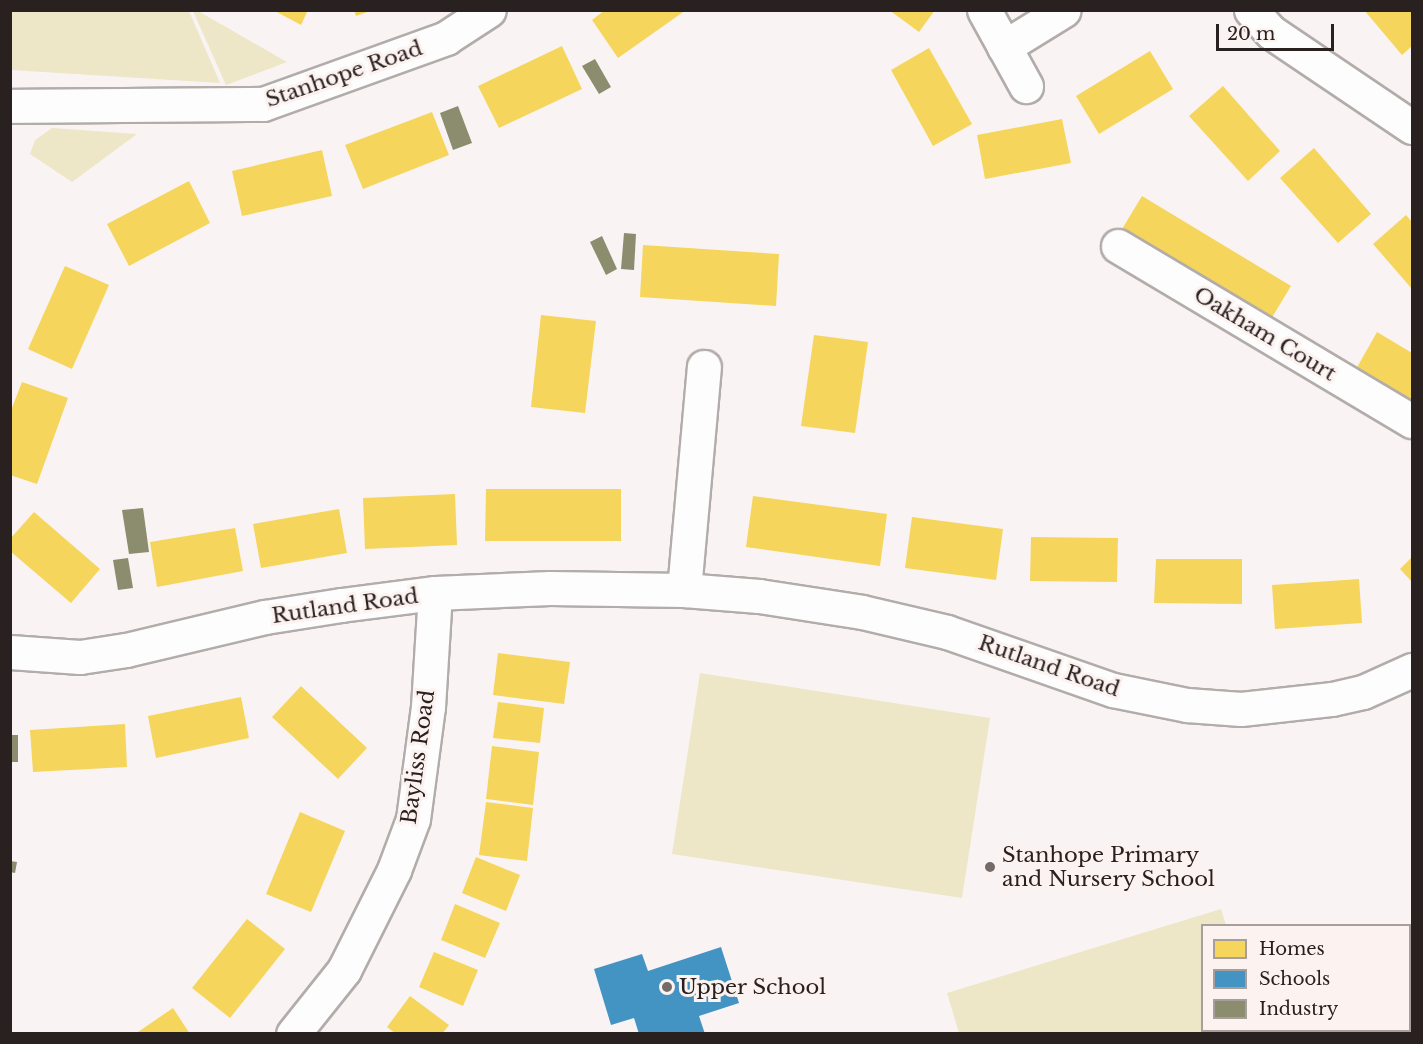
<!DOCTYPE html>
<html>
<head>
<meta charset="utf-8">
<style>
	body { margin:0 }
	#map { position:relative; width:1423px; height:1044px; overflow:hidden; background:#f9f4f3; font-family:"Libre Baskerville",serif }
	div>[style] { position:absolute }
	.green>* { inset:0; background:#ede6c7 }
	.homes>* { inset:0; background:#f6d55c }
	.schools>* { inset:0; background:#4393c3 }
	.industry>* { inset:0; background:#8c8c6e }
	.roads { filter:drop-shadow(2px 0 #b2acaa) drop-shadow(-2px 0 #b2acaa) drop-shadow(0 2px #b2acaa) drop-shadow(0 -2px #b2acaa) }
	.minor>* { height:33px; margin:-16.5px; padding:0 16.5px; transform-origin:16.5px; border-radius:16.5px; background:#fefdfd }
	.dots>* { width:16px; height:16px; translate:-50% -50%; box-sizing:border-box; border:3px solid #fcf2f0; border-radius:50% }
	span { translate:-50% -50%; white-space:nowrap; text-align:center; line-height:1.15; -webkit-text-stroke:6px #fcf2f0; paint-order:stroke }
	.street-label { font-size:21px; color:#29211f }
	.poi-label { font-size:21px; color:#29211f }
	.left { translate:0 -50%; text-align:left }
	.frame { position:absolute; inset:0; border:12px solid #29211f; pointer-events:none }
	.legend { position:absolute; left:1201px; top:924px; width:210px; height:108px; box-sizing:border-box; background:#fcf2f0; border:2px solid #a89e9c; margin:0; padding:8px 10px; list-style:none; font-size:18px; color:#29211f }
	.legend li { display:flex; align-items:center; gap:12px; height:30px }
	.legend b { width:30px; border:2px solid #a89e9c }
	.scale { position:absolute; left:1216px; top:24px; width:118px; height:27px; box-sizing:border-box; border:3px solid #29211f; border-top:0; padding-left:8px; font-size:18px; line-height:21px; white-space:nowrap; color:#29211f; -webkit-text-stroke:4px #fcf2f0; paint-order:stroke }
</style>
</head>
<body>
<div id="map">
	<div class="green">
		<i style="clip-path:polygon(10px 11px,189px 11px,220px 83px,11px 70px)"></i>
		<i style="clip-path:polygon(193px 11px,198px 11px,287px 62px,226px 85px)"></i>
		<i style="clip-path:polygon(52px 128px,137px 134px,72px 182px,30px 154px,35px 140px)"></i>
		<i style="clip-path:polygon(700px 673px,990px 718px,962px 898px,672px 854px)"></i>
		<i style="clip-path:polygon(1221px 909px,1226px 925px,1202px 926px,1202px 1030px,1259px 1033px,959px 1033px,947px 993px)"></i>
	</div>
	<div class="homes">
		<i style="clip-path:polygon(273px 10px,308px 10px,301px 25px)"></i>
		<i style="clip-path:polygon(354px 10px,370px 10px,370px 11px,356px 16px)"></i>
		<i style="clip-path:polygon(605px 10px,686px 10px,618px 58px,592px 20px)"></i>
		<i style="clip-path:polygon(889px 10px,935px 10px,919px 32px)"></i>
		<i style="clip-path:polygon(1364px 10px,1412px 10px,1412px 46px,1402px 55px)"></i>
		<i style="clip-path:polygon(562px 46px,582px 89px,499px 128px,478px 86px)"></i>
		<i style="clip-path:polygon(929px 48px,972px 124px,933px 146px,891px 70px)"></i>
		<i style="clip-path:polygon(1150px 51px,1173px 89px,1099px 134px,1076px 96px)"></i>
		<i style="clip-path:polygon(1223px 86px,1280px 151px,1248px 181px,1189px 116px)"></i>
		<i style="clip-path:polygon(432px 112px,449px 155px,363px 189px,345px 145px)"></i>
		<i style="clip-path:polygon(1062px 119px,1071px 163px,985px 179px,977px 135px)"></i>
		<i style="clip-path:polygon(1314px 148px,1371px 214px,1338px 243px,1280px 178px)"></i>
		<i style="clip-path:polygon(322px 150px,332px 196px,242px 216px,232px 171px)"></i>
		<i style="clip-path:polygon(189px 181px,210px 223px,129px 266px,107px 224px)"></i>
		<i style="clip-path:polygon(1142px 196px,1291px 286px,1268px 324px,1119px 234px)"></i>
		<i style="clip-path:polygon(1406px 215px,1412px 222px,1412px 289px,1373px 244px)"></i>
		<i style="clip-path:polygon(643px 245px,779px 254px,776px 306px,640px 297px)"></i>
		<i style="clip-path:polygon(65px 266px,109px 285px,72px 369px,28px 349px)"></i>
		<i style="clip-path:polygon(541px 315px,596px 321px,585px 413px,531px 407px)"></i>
		<i style="clip-path:polygon(1377px 332px,1412px 353px,1412px 406px,1355px 371px)"></i>
		<i style="clip-path:polygon(814px 335px,868px 342px,855px 433px,801px 426px)"></i>
		<i style="clip-path:polygon(22px 382px,68px 398px,37px 484px,10px 475px,10px 413px)"></i>
		<i style="clip-path:polygon(486px 489px,621px 489px,621px 541px,485px 541px)"></i>
		<i style="clip-path:polygon(455px 494px,457px 545px,365px 549px,363px 498px)"></i>
		<i style="clip-path:polygon(753px 496px,887px 514px,880px 566px,746px 547px)"></i>
		<i style="clip-path:polygon(339px 509px,347px 553px,261px 568px,253px 524px)"></i>
		<i style="clip-path:polygon(34px 512px,100px 569px,71px 603px,10px 551px,10px 539px)"></i>
		<i style="clip-path:polygon(912px 517px,1003px 529px,996px 580px,905px 568px)"></i>
		<i style="clip-path:polygon(235px 528px,243px 571px,157px 587px,150px 542px)"></i>
		<i style="clip-path:polygon(1031px 537px,1118px 538px,1117px 582px,1030px 581px)"></i>
		<i style="clip-path:polygon(1412px 557px,1412px 582px,1400px 569px)"></i>
		<i style="clip-path:polygon(1156px 559px,1242px 559px,1242px 604px,1154px 603px)"></i>
		<i style="clip-path:polygon(1359px 579px,1362px 623px,1275px 629px,1272px 585px)"></i>
		<i style="clip-path:polygon(498px 653px,570px 662px,564px 704px,493px 695px)"></i>
		<i style="clip-path:polygon(301px 686px,367px 748px,338px 779px,272px 717px)"></i>
		<i style="clip-path:polygon(241px 697px,249px 738px,156px 758px,148px 716px)"></i>
		<i style="clip-path:polygon(498px 702px,544px 708px,540px 743px,493px 738px)"></i>
		<i style="clip-path:polygon(125px 724px,127px 767px,33px 772px,30px 730px)"></i>
		<i style="clip-path:polygon(492px 746px,539px 752px,533px 805px,486px 799px)"></i>
		<i style="clip-path:polygon(486px 802px,533px 808px,527px 861px,479px 855px)"></i>
		<i style="clip-path:polygon(300px 812px,345px 831px,311px 912px,266px 894px)"></i>
		<i style="clip-path:polygon(476px 857px,520px 875px,506px 911px,462px 893px)"></i>
		<i style="clip-path:polygon(455px 904px,500px 923px,485px 958px,441px 940px)"></i>
		<i style="clip-path:polygon(247px 919px,285px 949px,230px 1018px,192px 988px)"></i>
		<i style="clip-path:polygon(434px 952px,478px 970px,463px 1006px,419px 987px)"></i>
		<i style="clip-path:polygon(410px 996px,449px 1025px,442px 1034px,396px 1034px,387px 1027px)"></i>
		<i style="clip-path:polygon(173px 1008px,190px 1034px,135px 1034px)"></i>
		<i style="clip-path:polygon(1412px 1027px,1412px 1034px,1397px 1034px,1410px 1030px)"></i>
	</div>
	<div class="schools">
		<i style="clip-path:polygon(721px 947px,739px 1003px,699px 1016px,705px 1034px,639px 1034px,634px 1018px,611px 1025px,594px 969px,642px 954px,648px 971px)"></i>
	</div>
	<div class="industry">
		<i style="clip-path:polygon(595px 59px,611px 87px,599px 94px,582px 66px)"></i>
		<i style="clip-path:polygon(458px 106px,472px 143px,453px 150px,440px 113px)"></i>
		<i style="clip-path:polygon(624px 233px,636px 234px,634px 270px,621px 269px)"></i>
		<i style="clip-path:polygon(602px 236px,617px 269px,606px 275px,590px 242px)"></i>
		<i style="clip-path:polygon(143px 508px,149px 552px,129px 554px,122px 510px)"></i>
		<i style="clip-path:polygon(128px 558px,133px 588px,118px 590px,113px 560px)"></i>
		<i style="clip-path:polygon(10px 735px,18px 735px,18px 762px,10px 762px)"></i>
		<i style="clip-path:polygon(10px 861px,17px 862px,15px 873px,10px 872px)"></i>
	</div>
	<div class="roads">
		<div class="minor">
			<i style="left:984px;top:10px;width:87px;rotate:61.1deg"></i>
			<i style="left:1251px;top:10px;width:30px;rotate:48deg"></i>
			<i style="left:1271px;top:32px;width:170px;rotate:34deg"></i>
			<i style="left:1004px;top:47px;width:70px;rotate:-31.7deg"></i>
			<i style="left:10px;top:106px;width:253px;rotate:-0.5deg"></i>
			<i style="left:263px;top:104px;width:195px;rotate:-19.8deg"></i>
			<i style="left:446px;top:38px;width:51px;rotate:-33.1deg"></i>
			<i style="left:1118px;top:246px;width:342px;rotate:30.8deg"></i>
			<i style="left:684px;top:590px;width:224px;rotate:-84.9deg"></i>
			<i style="left:10px;top:652px;width:70px;rotate:4.1deg"></i>
			<i style="left:80px;top:657px;width:47px;rotate:-8.7deg"></i>
			<i style="left:126px;top:650px;width:143px;rotate:-13.4deg"></i>
			<i style="left:265px;top:617px;width:77px;rotate:-9deg"></i>
			<i style="left:341px;top:605px;width:95px;rotate:-7.3deg"></i>
			<i style="left:435px;top:593px;width:115px;rotate:-2.5deg"></i>
			<i style="left:550px;top:588px;width:134px;rotate:0.9deg"></i>
			<i style="left:684px;top:590px;width:75px;rotate:4.6deg"></i>
			<i style="left:759px;top:596px;width:104px;rotate:8.8deg"></i>
			<i style="left:862px;top:612px;width:87px;rotate:13.2deg"></i>
			<i style="left:947px;top:632px;width:176px;rotate:19.3deg"></i>
			<i style="left:1113px;top:690px;width:76px;rotate:11.5deg"></i>
			<i style="left:1187px;top:705px;width:54px;rotate:4.2deg"></i>
			<i style="left:1241px;top:709px;width:92px;rotate:-6.3deg"></i>
			<i style="left:1332px;top:699px;width:32px;rotate:-13deg"></i>
			<i style="left:1363px;top:692px;width:54px;rotate:-24.2deg"></i>
			<i style="left:293px;top:1034px;width:82px;rotate:-51.4deg"></i>
			<i style="left:344px;top:970px;width:112px;rotate:-63.4deg"></i>
			<i style="left:394px;top:870px;width:54px;rotate:-69.6deg"></i>
			<i style="left:413px;top:819px;width:113px;rotate:-82.4deg"></i>
			<i style="left:428px;top:707px;width:114px;rotate:-86.5deg"></i>
		</div>
	</div>
	<div class="dots">
		<i style="left:990px;top:867px;background:#726b69"></i>
		<i style="left:667px;top:987px;background:#726b69"></i>
	</div>
	<div class="street-label">
		<span style="left:344px;top:74px;rotate:-19deg">Stanhope Road</span>
		<span style="left:1265px;top:334px;rotate:31deg">Oakham Court</span>
		<span style="left:345px;top:606px;rotate:-8deg">Rutland Road</span>
		<span style="left:1049px;top:666px;rotate:19deg">Rutland Road</span>
		<span style="left:418px;top:757px;rotate:-82deg">Bayliss Road</span>
	</div>
	<div class="poi-label">
		<span class="left" style="left:1002px;top:867px">Stanhope Primary<br>and Nursery School</span>
		<span class="left" style="left:679px;top:987px">Upper School</span>
	</div>
	<div class="frame"></div>
	<ul class="legend">
	<li><b style="height:16px;background:#f6d55c"></b>Homes</li>
	<li><b style="height:16px;background:#4393c3"></b>Schools</li>
	<li><b style="height:16px;background:#8c8c6e"></b>Industry</li>
	</ul>
	<div class="scale">20 m</div>
</div>
</body>
</html>
